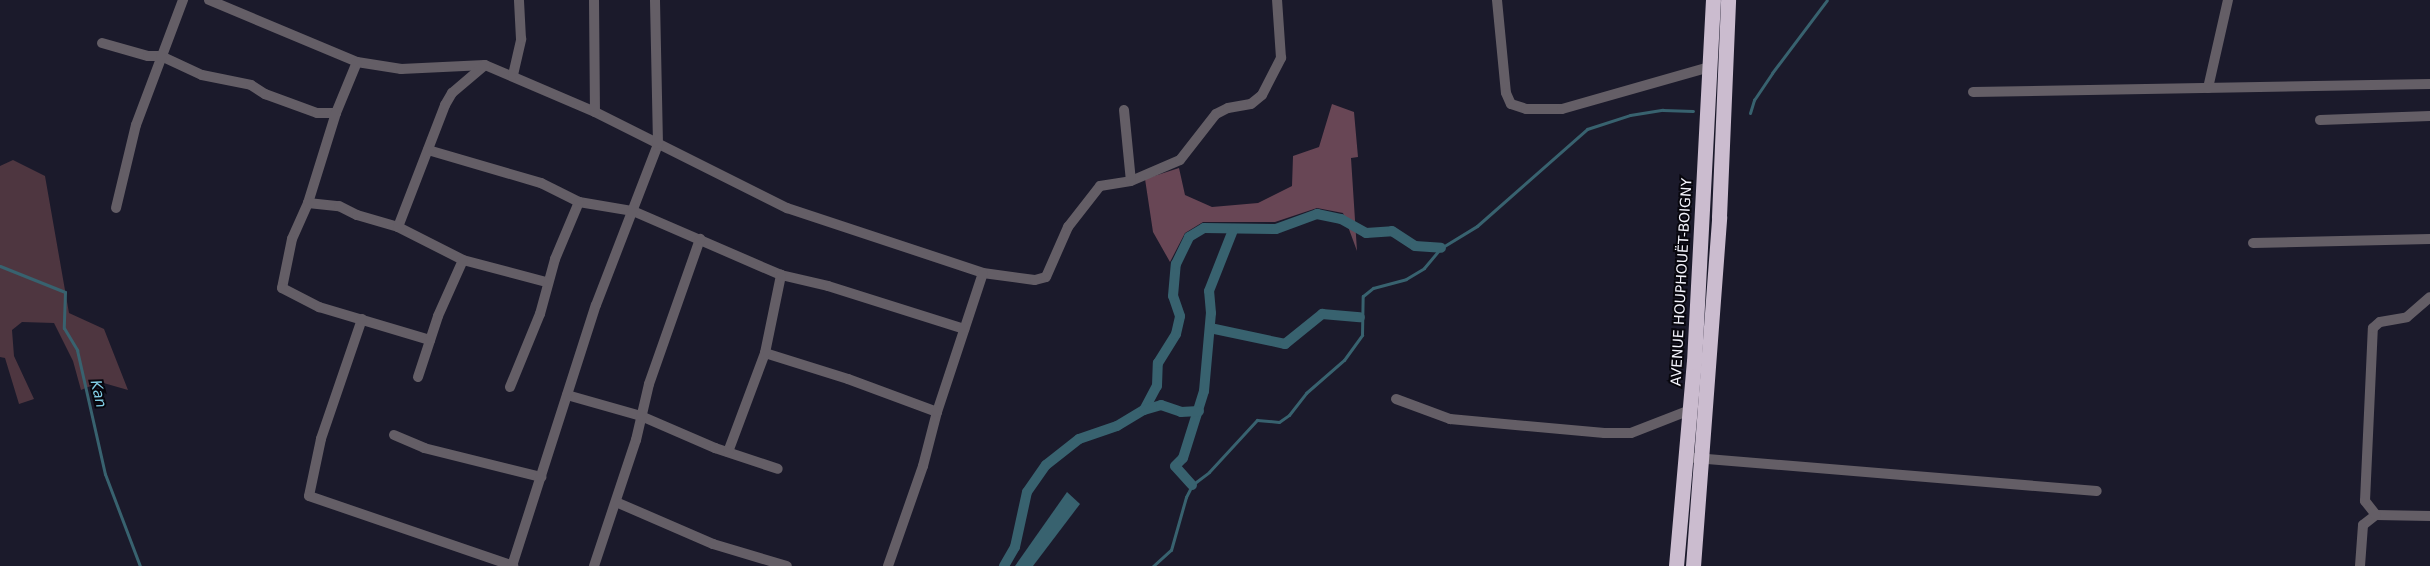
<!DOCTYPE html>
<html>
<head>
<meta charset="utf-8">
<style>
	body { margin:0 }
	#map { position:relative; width:2430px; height:566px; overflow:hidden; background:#1b1a2b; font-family:"DejaVu Sans",sans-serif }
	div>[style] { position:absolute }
	.green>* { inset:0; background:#4e3640 }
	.forest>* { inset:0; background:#684655 }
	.water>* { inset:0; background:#38626f }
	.stream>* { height:3px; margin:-1.5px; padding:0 1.5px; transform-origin:1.5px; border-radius:1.5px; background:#38626f }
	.canal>* { height:10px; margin:-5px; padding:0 5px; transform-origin:5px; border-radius:5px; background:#38626f }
	.street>* { height:10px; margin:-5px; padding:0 5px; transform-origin:5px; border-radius:5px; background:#645e66 }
	.highway>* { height:15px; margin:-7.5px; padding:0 7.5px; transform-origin:7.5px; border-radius:7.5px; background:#cbbccf }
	span { translate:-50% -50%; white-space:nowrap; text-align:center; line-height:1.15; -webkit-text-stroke:4px #07060d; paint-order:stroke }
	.street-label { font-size:14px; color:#f4f4fd }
	.water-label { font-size:15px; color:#82cde5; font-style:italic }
</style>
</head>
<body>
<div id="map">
	<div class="green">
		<i style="clip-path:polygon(13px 160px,45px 176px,69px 313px,104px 329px,128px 390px,100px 382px,81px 390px,73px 361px,54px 323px,22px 322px,12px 330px,14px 356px,34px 399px,19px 404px,5px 358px,0 357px,0 166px)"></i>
	</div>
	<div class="forest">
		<i style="clip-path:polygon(1332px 104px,1354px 112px,1358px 157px,1351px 158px,1357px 251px,1343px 213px,1317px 208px,1275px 222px,1203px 222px,1185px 233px,1170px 262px,1153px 232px,1145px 179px,1179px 168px,1185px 195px,1212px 207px,1258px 203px,1292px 186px,1293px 156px,1319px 147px)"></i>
	</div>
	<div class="water">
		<i style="clip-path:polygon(1067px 492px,1080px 504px,1033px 566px,1015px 566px)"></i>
	</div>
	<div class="stream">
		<i style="left:1750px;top:113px;width:14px;rotate:-73deg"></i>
		<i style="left:1754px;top:100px;width:32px;rotate:-56deg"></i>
		<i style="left:1772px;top:73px;width:91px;rotate:-53deg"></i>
		<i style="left:0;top:266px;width:70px;rotate:21.8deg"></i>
		<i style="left:65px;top:292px;width:36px;rotate:92deg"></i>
		<i style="left:64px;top:328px;width:26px;rotate:59deg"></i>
		<i style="left:77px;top:350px;width:127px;rotate:77.3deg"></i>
		<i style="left:105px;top:474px;width:98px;rotate:69.2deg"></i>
		<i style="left:1153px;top:566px;width:24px;rotate:-42deg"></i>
		<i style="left:1171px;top:550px;width:55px;rotate:-74.2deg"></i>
		<i style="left:1186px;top:497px;width:13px;rotate:-63deg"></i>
		<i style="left:1192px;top:485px;width:21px;rotate:-37deg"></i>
		<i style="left:1209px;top:472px;width:71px;rotate:-47.3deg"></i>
		<i style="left:1257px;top:420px;width:22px;rotate:5deg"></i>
		<i style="left:1279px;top:422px;width:12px;rotate:-35deg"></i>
		<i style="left:1289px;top:415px;width:28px;rotate:-52deg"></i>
		<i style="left:1306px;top:393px;width:50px;rotate:-41deg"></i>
		<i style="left:1344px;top:360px;width:31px;rotate:-54deg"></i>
		<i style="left:1362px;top:335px;width:39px;rotate:-89deg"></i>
		<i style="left:1363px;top:296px;width:13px;rotate:-39deg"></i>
		<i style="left:1373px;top:288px;width:34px;rotate:-15deg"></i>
		<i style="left:1406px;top:279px;width:21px;rotate:-31deg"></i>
		<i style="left:1424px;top:268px;width:26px;rotate:-50deg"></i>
		<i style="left:1441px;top:248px;width:42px;rotate:-31.4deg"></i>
		<i style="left:1477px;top:226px;width:147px;rotate:-41.4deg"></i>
		<i style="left:1587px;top:129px;width:45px;rotate:-18deg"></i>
		<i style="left:1630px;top:115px;width:33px;rotate:-9deg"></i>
		<i style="left:1663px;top:110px;width:30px;rotate:2deg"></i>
	</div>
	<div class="canal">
		<i style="left:1210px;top:328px;width:77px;rotate:12deg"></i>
		<i style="left:1285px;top:344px;width:48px;rotate:-39deg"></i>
		<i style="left:1322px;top:314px;width:38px;rotate:5deg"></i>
		<i style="left:1144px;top:410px;width:27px;rotate:-62deg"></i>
		<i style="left:1157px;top:386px;width:23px;rotate:-88deg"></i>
		<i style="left:1158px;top:363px;width:34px;rotate:-58deg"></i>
		<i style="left:1176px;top:334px;width:18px;rotate:-77deg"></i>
		<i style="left:1180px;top:316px;width:21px;rotate:-109deg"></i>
		<i style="left:1173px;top:296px;width:32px;rotate:-85deg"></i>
		<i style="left:1176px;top:264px;width:30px;rotate:-64deg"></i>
		<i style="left:1189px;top:237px;width:17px;rotate:-31deg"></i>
		<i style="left:1204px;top:228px;width:72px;rotate:0.8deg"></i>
		<i style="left:1276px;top:229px;width:44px;rotate:-20.1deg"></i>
		<i style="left:1317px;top:214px;width:25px;rotate:12deg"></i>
		<i style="left:1341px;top:219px;width:29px;rotate:29deg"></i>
		<i style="left:1366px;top:233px;width:26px;rotate:-4deg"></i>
		<i style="left:1392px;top:231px;width:27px;rotate:33deg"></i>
		<i style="left:1415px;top:246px;width:26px;rotate:4deg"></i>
		<i style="left:1192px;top:485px;width:25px;rotate:-132deg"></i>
		<i style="left:1175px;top:466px;width:11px;rotate:-45deg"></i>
		<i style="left:1183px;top:458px;width:70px;rotate:-72.6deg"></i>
		<i style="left:1204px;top:391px;width:78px;rotate:-84.9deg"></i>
		<i style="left:1211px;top:313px;width:22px;rotate:-95deg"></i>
		<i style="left:1209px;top:291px;width:66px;rotate:-68.5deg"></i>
		<i style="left:1004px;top:566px;width:22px;rotate:-60deg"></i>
		<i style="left:1015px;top:547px;width:56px;rotate:-77.7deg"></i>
		<i style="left:1027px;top:492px;width:33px;rotate:-55deg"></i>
		<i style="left:1046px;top:465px;width:42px;rotate:-38.2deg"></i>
		<i style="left:1079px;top:439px;width:40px;rotate:-18.9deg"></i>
		<i style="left:1117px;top:426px;width:31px;rotate:-31deg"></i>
		<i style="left:1144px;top:410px;width:18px;rotate:-16deg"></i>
		<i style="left:1161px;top:405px;width:21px;rotate:19deg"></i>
		<i style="left:1181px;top:412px;width:18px;rotate:-3deg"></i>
	</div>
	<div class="street">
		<i style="left:209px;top:0;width:160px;rotate:22.7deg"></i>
		<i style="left:357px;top:62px;width:45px;rotate:9deg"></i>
		<i style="left:401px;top:69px;width:84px;rotate:-2.7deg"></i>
		<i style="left:485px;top:65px;width:120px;rotate:23.1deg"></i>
		<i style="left:595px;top:112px;width:215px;rotate:26.6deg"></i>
		<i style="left:787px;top:208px;width:206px;rotate:18.3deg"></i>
		<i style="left:983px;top:273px;width:52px;rotate:7.7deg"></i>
		<i style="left:1035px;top:280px;width:11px;rotate:-15deg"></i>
		<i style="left:1046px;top:277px;width:55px;rotate:-66.3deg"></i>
		<i style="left:1068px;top:227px;width:52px;rotate:-52deg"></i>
		<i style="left:1100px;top:186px;width:31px;rotate:-9deg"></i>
		<i style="left:1131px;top:181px;width:53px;rotate:-23.2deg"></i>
		<i style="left:1180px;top:160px;width:58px;rotate:-52deg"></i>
		<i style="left:1216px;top:114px;width:13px;rotate:-27deg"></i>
		<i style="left:1228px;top:108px;width:23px;rotate:-10deg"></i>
		<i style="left:1251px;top:104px;width:14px;rotate:-39deg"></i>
		<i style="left:1262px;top:95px;width:42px;rotate:-62.8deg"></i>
		<i style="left:1281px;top:58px;width:58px;rotate:-93.9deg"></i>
		<i style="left:594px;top:0;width:112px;rotate:89.5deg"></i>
		<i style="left:1497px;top:0;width:93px;rotate:84.5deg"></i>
		<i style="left:1506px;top:93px;width:12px;rotate:66deg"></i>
		<i style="left:1511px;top:104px;width:16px;rotate:18deg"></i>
		<i style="left:1526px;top:109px;width:36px"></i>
		<i style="left:1562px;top:109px;width:153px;rotate:-15.9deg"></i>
		<i style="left:102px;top:43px;width:48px;rotate:15.8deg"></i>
		<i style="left:148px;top:56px;width:13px"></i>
		<i style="left:161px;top:56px;width:45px;rotate:24.9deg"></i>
		<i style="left:202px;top:75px;width:50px;rotate:11.5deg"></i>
		<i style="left:251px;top:85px;width:17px;rotate:33deg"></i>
		<i style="left:265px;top:94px;width:55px;rotate:20.1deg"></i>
		<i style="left:317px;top:113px;width:19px"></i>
		<i style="left:357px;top:62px;width:55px;rotate:112.4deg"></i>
		<i style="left:336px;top:113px;width:94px;rotate:107.3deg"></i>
		<i style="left:308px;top:203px;width:39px;rotate:114deg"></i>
		<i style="left:292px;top:239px;width:50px;rotate:101.5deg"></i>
		<i style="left:282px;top:288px;width:42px;rotate:27.2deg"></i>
		<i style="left:319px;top:307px;width:116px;rotate:16.6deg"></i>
		<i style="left:513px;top:75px;width:37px;rotate:-77deg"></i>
		<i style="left:521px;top:39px;width:39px;rotate:-93deg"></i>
		<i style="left:2208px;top:88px;width:90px;rotate:-77.2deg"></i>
		<i style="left:1973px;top:92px;width:457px;rotate:-1deg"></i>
		<i style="left:1124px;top:110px;width:71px;rotate:84.4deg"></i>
		<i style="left:2320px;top:120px;width:110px;rotate:-2.1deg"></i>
		<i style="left:428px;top:150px;width:118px;rotate:16.3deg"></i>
		<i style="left:541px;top:183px;width:42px;rotate:26.6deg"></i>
		<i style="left:579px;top:202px;width:55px;rotate:9.5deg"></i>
		<i style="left:633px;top:211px;width:161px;rotate:23.4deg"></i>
		<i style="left:781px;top:275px;width:48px;rotate:13.2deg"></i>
		<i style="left:828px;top:286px;width:143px;rotate:17.5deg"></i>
		<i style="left:308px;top:203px;width:31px;rotate:6deg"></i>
		<i style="left:339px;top:206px;width:20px;rotate:27deg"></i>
		<i style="left:357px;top:215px;width:43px;rotate:16.3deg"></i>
		<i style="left:398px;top:227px;width:73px;rotate:26.9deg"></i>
		<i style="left:463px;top:260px;width:86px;rotate:14.8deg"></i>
		<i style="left:116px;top:208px;width:85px;rotate:-76.5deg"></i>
		<i style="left:136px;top:125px;width:134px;rotate:-69.4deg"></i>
		<i style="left:398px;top:227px;width:131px;rotate:-68.9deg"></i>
		<i style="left:445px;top:105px;width:14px;rotate:-60deg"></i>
		<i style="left:452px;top:93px;width:43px;rotate:-40.3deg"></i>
		<i style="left:2253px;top:243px;width:177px;rotate:-1.3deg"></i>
		<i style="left:362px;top:319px;width:127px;rotate:108.9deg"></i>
		<i style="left:321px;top:439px;width:58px;rotate:101.9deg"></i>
		<i style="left:309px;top:496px;width:216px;rotate:18.9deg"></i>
		<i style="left:765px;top:353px;width:87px;rotate:17.4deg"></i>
		<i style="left:848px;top:379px;width:95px;rotate:20.3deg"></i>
		<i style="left:418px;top:377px;width:64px;rotate:-71.8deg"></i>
		<i style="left:438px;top:316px;width:61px;rotate:-65.9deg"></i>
		<i style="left:510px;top:387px;width:79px;rotate:-67.7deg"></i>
		<i style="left:540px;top:314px;width:57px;rotate:-74.7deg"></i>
		<i style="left:555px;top:259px;width:62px;rotate:-67.2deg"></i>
		<i style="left:567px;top:395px;width:77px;rotate:15.8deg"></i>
		<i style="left:641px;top:416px;width:81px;rotate:23.4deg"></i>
		<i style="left:715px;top:448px;width:66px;rotate:18.4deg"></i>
		<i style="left:1396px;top:399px;width:58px;rotate:20.3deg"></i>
		<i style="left:1450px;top:419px;width:155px;rotate:5.2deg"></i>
		<i style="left:1604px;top:433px;width:27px"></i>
		<i style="left:1631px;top:433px;width:63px;rotate:-21.3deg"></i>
		<i style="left:394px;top:435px;width:33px;rotate:23deg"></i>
		<i style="left:424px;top:448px;width:121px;rotate:13.9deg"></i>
		<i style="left:728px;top:452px;width:106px;rotate:-69.5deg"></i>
		<i style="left:765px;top:353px;width:80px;rotate:-78.4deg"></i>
		<i style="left:1695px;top:458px;width:403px;rotate:4.7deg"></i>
		<i style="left:616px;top:502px;width:106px;rotate:23.4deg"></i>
		<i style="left:713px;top:544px;width:77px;rotate:16.6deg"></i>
		<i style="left:2376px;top:515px;width:54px;rotate:1.1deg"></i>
		<i style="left:512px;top:566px;width:274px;rotate:-72.2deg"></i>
		<i style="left:596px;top:305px;width:173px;rotate:-68.9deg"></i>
		<i style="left:658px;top:144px;width:144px;rotate:-91.2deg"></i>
		<i style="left:594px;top:566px;width:133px;rotate:-71.6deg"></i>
		<i style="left:636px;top:440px;width:57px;rotate:-76.9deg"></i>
		<i style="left:649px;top:384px;width:154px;rotate:-70.6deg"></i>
		<i style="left:888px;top:566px;width:106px;rotate:-70.7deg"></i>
		<i style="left:923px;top:466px;width:56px;rotate:-75.5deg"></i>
		<i style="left:937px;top:412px;width:146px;rotate:-71.7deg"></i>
		<i style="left:2360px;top:566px;width:41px;rotate:-85.8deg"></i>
		<i style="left:2363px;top:525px;width:16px;rotate:-38deg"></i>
		<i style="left:2376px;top:515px;width:18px;rotate:-128deg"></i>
		<i style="left:2365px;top:501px;width:173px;rotate:-87.4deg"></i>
		<i style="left:2373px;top:328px;width:9px;rotate:-41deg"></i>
		<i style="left:2380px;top:322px;width:27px;rotate:-10deg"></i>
		<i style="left:2407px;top:317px;width:30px;rotate:-41deg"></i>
	</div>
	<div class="highway">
		<i style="left:1676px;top:566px;width:205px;rotate:-85deg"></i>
		<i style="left:1694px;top:362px;width:362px;rotate:-87deg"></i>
		<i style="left:1693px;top:566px;width:350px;rotate:-85.7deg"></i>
		<i style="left:1719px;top:217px;width:217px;rotate:-87.6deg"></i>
	</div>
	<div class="street-label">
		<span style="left:1681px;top:282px;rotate:-87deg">AVENUE HOUPHOUËT-BOIGNY</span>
	</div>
	<div class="water-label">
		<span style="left:98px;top:394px;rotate:77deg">Kan</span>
	</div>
</div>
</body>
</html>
